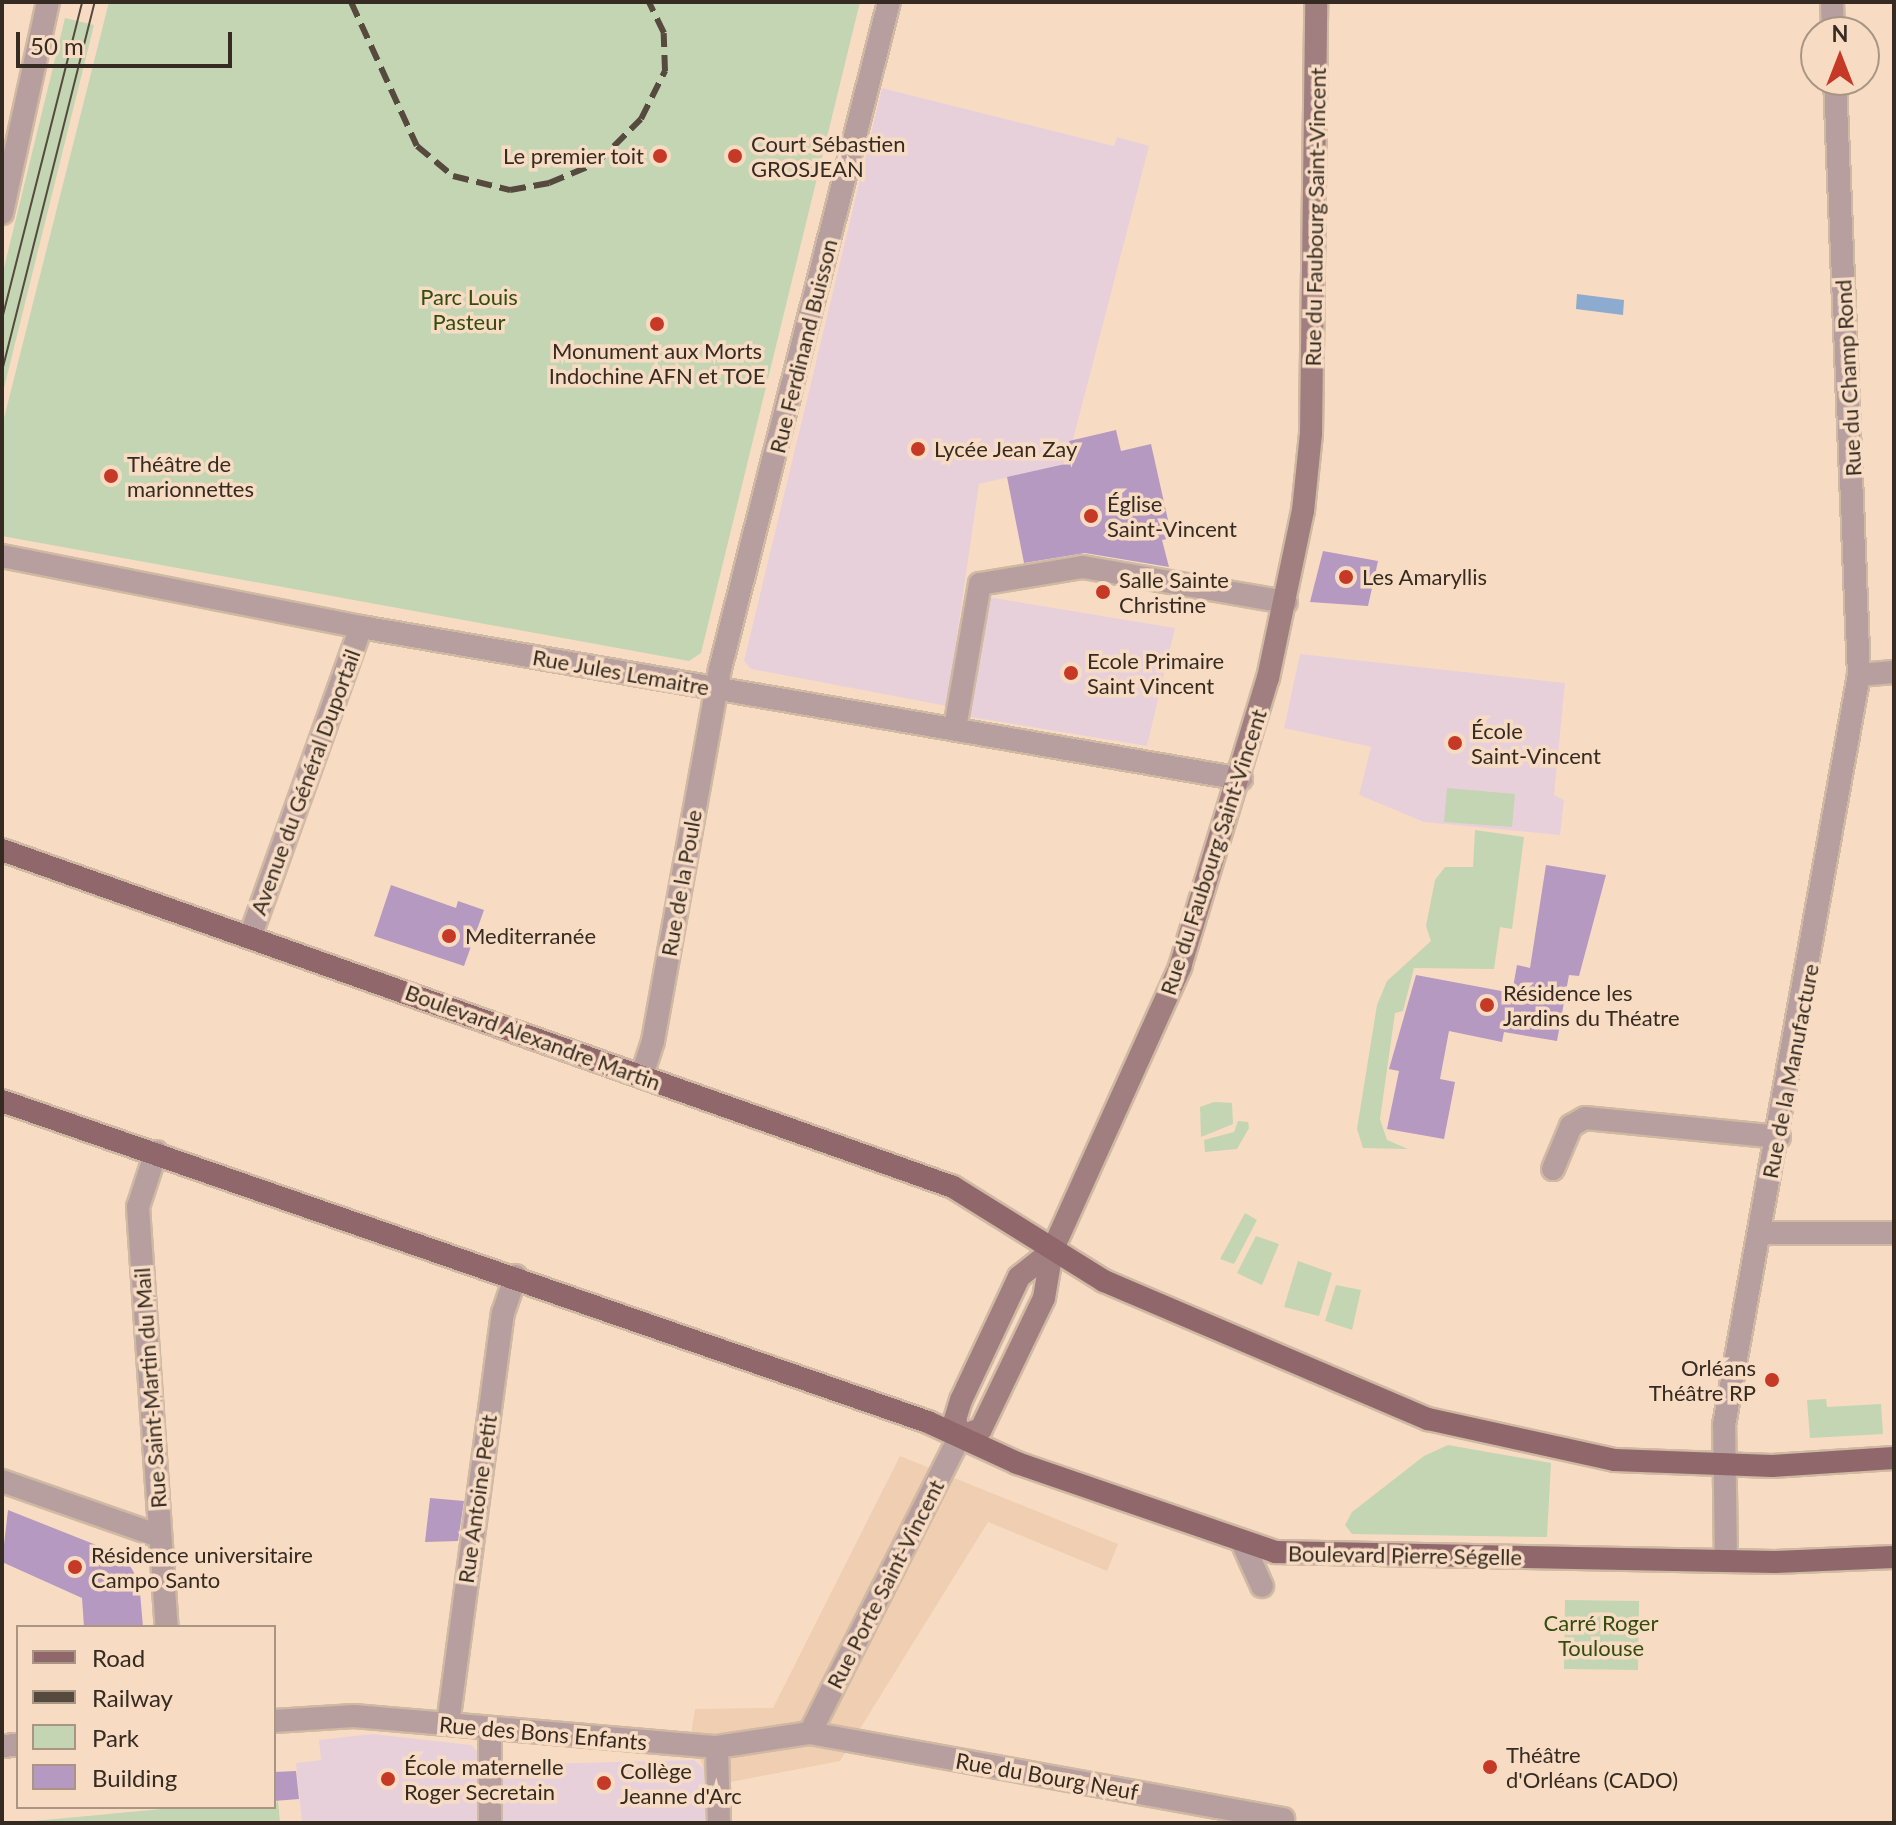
<!DOCTYPE html>
<html>
<head>
<meta charset="utf-8">
<style>
	body { margin:0 }
	#map { position:relative; width:1896px; height:1825px; overflow:hidden; background:#f7dcc3; font-family:Lato,sans-serif }
	div>[style] { position:absolute }
	.built>* { inset:0; background:#efceb1 }
	.education>* { inset:0; background:#e8d0da }
	.green>* { inset:0; background:#c3d5b2 }
	.water>* { inset:0; background:#8daacf }
	.building>* { inset:0; background:#b599c0 }
	.roads { filter:drop-shadow(2px 0 #d0b9a3) drop-shadow(-2px 0 #d0b9a3) drop-shadow(0 2px #d0b9a3) drop-shadow(0 -2px #d0b9a3) }
	.minor>* { height:22px; margin:-11px; padding:0 11px; transform-origin:11px; border-radius:11px; background:#b79fa0 }
	.tertiary>* { height:22px; margin:-11px; padding:0 11px; transform-origin:11px; border-radius:11px; background:#b79fa0 }
	.secondary>* { height:22px; margin:-11px; padding:0 11px; transform-origin:11px; border-radius:11px; background:#a17e80 }
	.primary>* { height:22px; margin:-11px; padding:0 11px; transform-origin:11px; border-radius:11px; background:#90676a }
	.tram>* { height:2px; margin:-1px; padding:0 1px; transform-origin:1px; border-radius:1px; background:#56493d }
	.rail>* { height:6px; margin-top:-3px; transform-origin:0; background:repeating-linear-gradient(90deg,#56493d 0 16px,transparent 0 24px) }
	.dots>* { width:22px; height:22px; translate:-50% -50%; box-sizing:border-box; border:4px solid #f7dcc3; border-radius:50% }
	span { translate:-50% -50%; white-space:nowrap; text-align:center; line-height:1.15; -webkit-text-stroke:7px #f7dcc3; paint-order:stroke }
	.poi-label { font-size:22px; color:#352b22 }
	.left { translate:0 -50%; text-align:left }
	.right { translate:-100% -50%; text-align:right }
	.street-label { font-size:22px; color:#352b22 }
	.park-label { font-size:22px; color:#344d0f }
	.frame { position:absolute; inset:0; border:4px solid #352b22; pointer-events:none }
	.legend { position:absolute; left:16px; top:1625px; width:260px; height:184px; box-sizing:border-box; background:#f7dcc3; border:2px solid #a99583; margin:0; padding:10px 14px; list-style:none; font-size:24px; color:#352b22 }
	.legend li { display:flex; align-items:center; gap:16px; height:40px }
	.legend b { width:40px; border:2px solid #a99583 }
	.north { position:absolute; left:1800px; top:16px; width:80px; height:80px; box-sizing:border-box; background:#f7dcc3; border:2px solid #a99583; border-radius:50%; rotate:0deg; font-size:22px; font-weight:700; line-height:32px; text-align:center; color:#352b22 }
	.north::after { content:''; display:block; margin:auto; width:28px; height:36px; background:#c53926; clip-path:polygon(50% 0,100% 100%,50% 72%,0 100%) }
	.scale { position:absolute; left:16px; top:32px; width:216px; height:36px; box-sizing:border-box; border:4px solid #352b22; border-top:0; padding-left:10px; font-size:24px; line-height:28px; white-space:nowrap; color:#352b22; -webkit-text-stroke:6px #f7dcc3; paint-order:stroke }
</style>
</head>
<body>
<div id="map">
	<div class="built">
		<i style="clip-path:polygon(900px 1456px,1118px 1544px,1107px 1571px,988px 1522px,840px 1761px,710px 1786px,691px 1734px,695px 1709px,773px 1708px)"></i>
	</div>
	<div class="education">
		<i style="clip-path:polygon(882px 88px,1114px 146px,1117px 137px,1149px 146px,1073px 440px,1074px 462px,979px 484px,947px 706px,751px 669px,744px 661px)"></i>
		<i style="clip-path:polygon(988px 597px,1175px 628px,1147px 746px,970px 717px)"></i>
		<i style="clip-path:polygon(1300px 654px,1565px 683px,1554px 795px,1564px 800px,1560px 835px,1424px 822px,1359px 795px,1371px 747px,1284px 728px)"></i>
		<i style="clip-path:polygon(373px 1734px,471px 1745px,478px 1752px,479px 1823px,302px 1823px,296px 1763px,321px 1760px,319px 1740px)"></i>
		<i style="clip-path:polygon(694px 1760px,704px 1769px,706px 1823px,503px 1823px,503px 1765px)"></i>
	</div>
	<div class="green">
		<i style="clip-path:polygon(109px 2px,860px 2px,701px 653px,689px 661px,2px 536px,2px 426px)"></i>
		<i style="clip-path:polygon(65px 18px,94px 25px,2px 396px,2px 276px)"></i>
		<i style="clip-path:polygon(1447px 788px,1515px 794px,1512px 827px,1444px 822px)"></i>
		<i style="clip-path:polygon(1475px 830px,1524px 837px,1512px 929px,1500px 927px,1494px 969px,1414px 968px,1403px 1011px,1395px 1013px,1380px 1119px,1387px 1140px,1408px 1149px,1363px 1148px,1357px 1129px,1377px 1005px,1387px 981px,1431px 941px,1426px 926px,1435px 880px,1445px 867px,1473px 867px)"></i>
		<i style="clip-path:polygon(1214px 1102px,1232px 1103px,1233px 1124px,1201px 1137px,1200px 1107px)"></i>
		<i style="clip-path:polygon(1238px 1121px,1248px 1122px,1249px 1128px,1237px 1149px,1205px 1152px,1204px 1140px,1234px 1132px)"></i>
		<i style="clip-path:polygon(1245px 1213px,1257px 1220px,1234px 1264px,1220px 1259px)"></i>
		<i style="clip-path:polygon(1256px 1236px,1279px 1244px,1262px 1285px,1237px 1273px)"></i>
		<i style="clip-path:polygon(1298px 1261px,1332px 1273px,1319px 1316px,1284px 1307px)"></i>
		<i style="clip-path:polygon(1336px 1285px,1361px 1290px,1352px 1330px,1325px 1321px)"></i>
		<i style="clip-path:polygon(1826px 1399px,1827px 1407px,1881px 1404px,1883px 1434px,1810px 1438px,1807px 1400px)"></i>
		<i style="clip-path:polygon(1448px 1445px,1551px 1463px,1547px 1537px,1352px 1534px,1345px 1525px,1352px 1512px,1424px 1456px)"></i>
		<i style="clip-path:polygon(1565px 1600px,1639px 1601px,1638px 1670px,1564px 1669px)"></i>
		<i style="clip-path:polygon(278px 1800px,280px 1823px,13px 1823px,183px 1807px,274px 1807px)"></i>
	</div>
	<div class="water">
		<i style="clip-path:polygon(1577px 294px,1624px 300px,1623px 315px,1576px 309px)"></i>
	</div>
	<div class="building">
		<i style="clip-path:polygon(1116px 430px,1121px 451px,1151px 444px,1172px 538px,1162px 540px,1169px 567px,1085px 553px,1024px 563px,1007px 477px,1074px 462px,1069px 441px)"></i>
		<i style="clip-path:polygon(1323px 551px,1378px 561px,1368px 606px,1310px 602px)"></i>
		<i style="clip-path:polygon(1546px 865px,1606px 875px,1579px 976px,1569px 975px,1557px 1041px,1504px 1032px,1502px 1042px,1449px 1031px,1440px 1079px,1455px 1082px,1444px 1139px,1387px 1129px,1399px 1071px,1389px 1069px,1416px 975px,1512px 993px,1517px 965px,1530px 968px)"></i>
		<i style="clip-path:polygon(391px 885px,456px 908px,458px 901px,484px 910px,464px 966px,374px 936px)"></i>
		<i style="clip-path:polygon(430px 1498px,464px 1501px,458px 1541px,425px 1542px)"></i>
		<i style="clip-path:polygon(8px 1510px,124px 1556px,139px 1581px,143px 1627px,84px 1627px,82px 1598px,2px 1562px)"></i>
		<i style="clip-path:polygon(296px 1771px,299px 1799px,274px 1801px,274px 1772px)"></i>
	</div>
	<div class="roads">
		<div class="minor">
			<i style="left:1832px;top:2px;width:30px;rotate:88deg"></i>
			<i style="left:2px;top:556px;width:366px;rotate:11.2deg"></i>
			<i style="left:361px;top:627px;width:893px;rotate:9.8deg"></i>
			<i style="left:1859px;top:675px;width:35px;rotate:-5deg"></i>
			<i style="left:955px;top:728px;width:146px;rotate:-80.2deg"></i>
			<i style="left:980px;top:584px;width:104px;rotate:-9.4deg"></i>
			<i style="left:1083px;top:567px;width:206px;rotate:9.8deg"></i>
			<i style="left:250px;top:937px;width:329px;rotate:-70.3deg"></i>
			<i style="left:642px;top:1075px;width:36px;rotate:-72deg"></i>
			<i style="left:653px;top:1041px;width:378px;rotate:-79.8deg"></i>
			<i style="left:720px;top:669px;width:688px;rotate:-75.78deg"></i>
			<i style="left:156px;top:1152px;width:58px;rotate:108.1deg"></i>
			<i style="left:138px;top:1207px;width:421px;rotate:86.1deg"></i>
			<i style="left:1553px;top:1169px;width:47px;rotate:-67.3deg"></i>
			<i style="left:1571px;top:1126px;width:16px;rotate:-30deg"></i>
			<i style="left:1585px;top:1118px;width:195px;rotate:5.6deg"></i>
			<i style="left:1759px;top:1233px;width:135px"></i>
			<i style="left:2px;top:1481px;width:166px;rotate:19.3deg"></i>
			<i style="left:1243px;top:1544px;width:46px;rotate:65.7deg"></i>
			<i style="left:1726px;top:1561px;width:136px;rotate:-90.8deg"></i>
			<i style="left:1724px;top:1425px;width:762px;rotate:-79.8deg"></i>
			<i style="left:1859px;top:675px;width:595px;rotate:-92.31deg"></i>
			<i style="left:274px;top:1721px;width:80px;rotate:-3.6deg"></i>
			<i style="left:354px;top:1716px;width:364px;rotate:4.9deg"></i>
			<i style="left:717px;top:1747px;width:94px;rotate:-8.6deg"></i>
			<i style="left:810px;top:1733px;width:481px;rotate:10.3deg"></i>
			<i style="left:448px;top:1724px;width:415px;rotate:-82.4deg"></i>
			<i style="left:503px;top:1313px;width:39px;rotate:-71deg"></i>
			<i style="left:490px;top:1730px;width:93px;rotate:90deg"></i>
			<i style="left:810px;top:1733px;width:333px;rotate:-63.2deg"></i>
			<i style="left:2px;top:1746px;width:16px;rotate:-4deg"></i>
			<i style="left:717px;top:1747px;width:76px;rotate:88.5deg"></i>
		</div>
		<div class="tertiary">
			<i style="left:2px;top:213px;width:216px;rotate:-77.7deg"></i>
		</div>
		<div class="secondary">
			<i style="left:1052px;top:1251px;width:42px;rotate:141.8deg"></i>
			<i style="left:1019px;top:1277px;width:136px;rotate:115.2deg"></i>
			<i style="left:961px;top:1400px;width:21px;rotate:107deg"></i>
			<i style="left:955px;top:1420px;width:17px;rotate:73deg"></i>
			<i style="left:960px;top:1436px;width:22px;rotate:-18deg"></i>
			<i style="left:981px;top:1429px;width:145px;rotate:-64.3deg"></i>
			<i style="left:1044px;top:1298px;width:48px;rotate:-80.3deg"></i>
			<i style="left:1052px;top:1251px;width:312px;rotate:-65.7deg"></i>
			<i style="left:1180px;top:967px;width:302px;rotate:-73.1deg"></i>
			<i style="left:1268px;top:678px;width:171px;rotate:-78.2deg"></i>
			<i style="left:1303px;top:511px;width:77px;rotate:-84.1deg"></i>
			<i style="left:1311px;top:434px;width:432px;rotate:-89.3deg"></i>
		</div>
		<div class="primary">
			<i style="left:2px;top:850px;width:1009px;rotate:19.51deg"></i>
			<i style="left:953px;top:1187px;width:178px;rotate:31.9deg"></i>
			<i style="left:1104px;top:1281px;width:352px;rotate:23.1deg"></i>
			<i style="left:1428px;top:1419px;width:191px;rotate:12.4deg"></i>
			<i style="left:1615px;top:1460px;width:157px;rotate:2.2deg"></i>
			<i style="left:1772px;top:1466px;width:122px;rotate:-3.8deg"></i>
			<i style="left:2px;top:1101px;width:980px;rotate:19.12deg"></i>
			<i style="left:928px;top:1422px;width:98px;rotate:24.7deg"></i>
			<i style="left:1017px;top:1463px;width:273px;rotate:19deg"></i>
			<i style="left:1275px;top:1552px;width:500px;rotate:1.15deg"></i>
			<i style="left:1775px;top:1562px;width:119px;rotate:-2.4deg"></i>
		</div>
	</div>
	<div class="tram">
		<i style="left:2px;top:319px;width:327px;rotate:-75.8deg"></i>
		<i style="left:2px;top:371px;width:381px;rotate:-75.9deg"></i>
	</div>
	<div class="rail">
		<i style="left:351px;top:2px;width:158px;rotate:65.4deg"></i>
		<i style="left:417px;top:146px;width:47px;rotate:39.8deg"></i>
		<i style="left:453px;top:176px;width:59px;rotate:13.8deg"></i>
		<i style="left:510px;top:190px;width:40px;rotate:-10deg"></i>
		<i style="left:549px;top:183px;width:52px;rotate:-22.6deg"></i>
		<i style="left:597px;top:163px;width:62px;rotate:-45deg"></i>
		<i style="left:641px;top:119px;width:54px;rotate:-63.4deg"></i>
		<i style="left:665px;top:71px;width:38px;rotate:-92deg"></i>
		<i style="left:664px;top:33px;width:34px;rotate:-116deg"></i>
	</div>
	<div class="dots">
		<i style="left:660px;top:156px;background:#c53926"></i>
		<i style="left:735px;top:156px;background:#c53926"></i>
		<i style="left:657px;top:324px;background:#c53926"></i>
		<i style="left:918px;top:449px;background:#c53926"></i>
		<i style="left:111px;top:476px;background:#c53926"></i>
		<i style="left:1091px;top:516px;background:#c53926"></i>
		<i style="left:1346px;top:577px;background:#c53926"></i>
		<i style="left:1103px;top:592px;background:#c53926"></i>
		<i style="left:1071px;top:673px;background:#c53926"></i>
		<i style="left:1455px;top:743px;background:#c53926"></i>
		<i style="left:449px;top:936px;background:#c53926"></i>
		<i style="left:1487px;top:1005px;background:#c53926"></i>
		<i style="left:1772px;top:1380px;background:#c53926"></i>
		<i style="left:75px;top:1567px;background:#c53926"></i>
		<i style="left:1490px;top:1767px;background:#c53926"></i>
		<i style="left:388px;top:1779px;background:#c53926"></i>
		<i style="left:604px;top:1783px;background:#c53926"></i>
	</div>
	<div class="poi-label">
		<span class="left" style="left:751px;top:156px">Court Sébastien<br>GROSJEAN</span>
		<span class="right" style="left:644px;top:156px">Le premier toit</span>
		<span style="left:657px;top:363px">Monument aux Morts<br>Indochine AFN et TOE</span>
		<span class="left" style="left:934px;top:449px">Lycée Jean Zay</span>
		<span class="left" style="left:127px;top:476px">Théâtre de<br>marionnettes</span>
		<span class="left" style="left:1107px;top:516px">Église<br>Saint-Vincent</span>
		<span class="left" style="left:1362px;top:577px">Les Amaryllis</span>
		<span class="left" style="left:1119px;top:592px">Salle Sainte<br>Christine</span>
		<span class="left" style="left:1087px;top:673px">Ecole Primaire<br>Saint Vincent</span>
		<span class="left" style="left:1471px;top:743px">École<br>Saint-Vincent</span>
		<span class="left" style="left:465px;top:936px">Mediterranée</span>
		<span class="left" style="left:1503px;top:1005px">Résidence les<br>Jardins du Théatre</span>
		<span class="right" style="left:1756px;top:1380px">Orléans<br>Théâtre RP</span>
		<span class="left" style="left:91px;top:1567px">Résidence universitaire<br>Campo Santo</span>
		<span class="left" style="left:1506px;top:1767px">Théâtre<br>d'Orléans (CADO)</span>
		<span class="left" style="left:404px;top:1779px">École maternelle<br>Roger Secretain</span>
		<span class="left" style="left:620px;top:1783px">Collège<br>Jeanne d'Arc</span>
	</div>
	<div class="street-label">
		<span style="left:1315px;top:217px;rotate:-89deg">Rue du Faubourg Saint-Vincent</span>
		<span style="left:803px;top:346px;rotate:-76deg">Rue Ferdinand Buisson</span>
		<span style="left:1848px;top:378px;rotate:-93deg">Rue du Champ Rond</span>
		<span style="left:621px;top:672px;rotate:10deg">Rue Jules Lemaitre</span>
		<span style="left:305px;top:782px;rotate:-70deg">Avenue du Général Duportail</span>
		<span style="left:1213px;top:852px;rotate:-72deg">Rue du Faubourg Saint-Vincent</span>
		<span style="left:681px;top:883px;rotate:-80deg">Rue de la Poule</span>
		<span style="left:533px;top:1037px;rotate:20deg">Boulevard Alexandre Martin</span>
		<span style="left:1790px;top:1071px;rotate:-79deg">Rue de la Manufacture</span>
		<span style="left:150px;top:1388px;rotate:-94deg">Rue Saint-Martin du Mail</span>
		<span style="left:477px;top:1499px;rotate:-82deg">Rue Antoine Petit</span>
		<span style="left:1405px;top:1555px;rotate:1deg">Boulevard Pierre Ségelle</span>
		<span style="left:885px;top:1584px;rotate:-63deg">Rue Porte Saint-Vincent</span>
		<span style="left:543px;top:1733px;rotate:5deg">Rue des Bons Enfants</span>
		<span style="left:1047px;top:1776px;rotate:10deg">Rue du Bourg Neuf</span>
	</div>
	<div class="park-label">
		<span style="left:469px;top:309px">Parc Louis<br>Pasteur</span>
		<span style="left:1601px;top:1635px">Carré Roger<br>Toulouse</span>
	</div>
	<div class="frame"></div>
	<ul class="legend">
	<li><b style="height:10px;background:#90676a"></b>Road</li>
	<li><b style="height:10px;background:#56493d"></b>Railway</li>
	<li><b style="height:22px;background:#c3d5b2"></b>Park</li>
	<li><b style="height:22px;background:#b599c0"></b>Building</li>
	</ul>
	<div class="north">N</div>
	<div class="scale">50 m</div>
</div>
</body>
</html>
